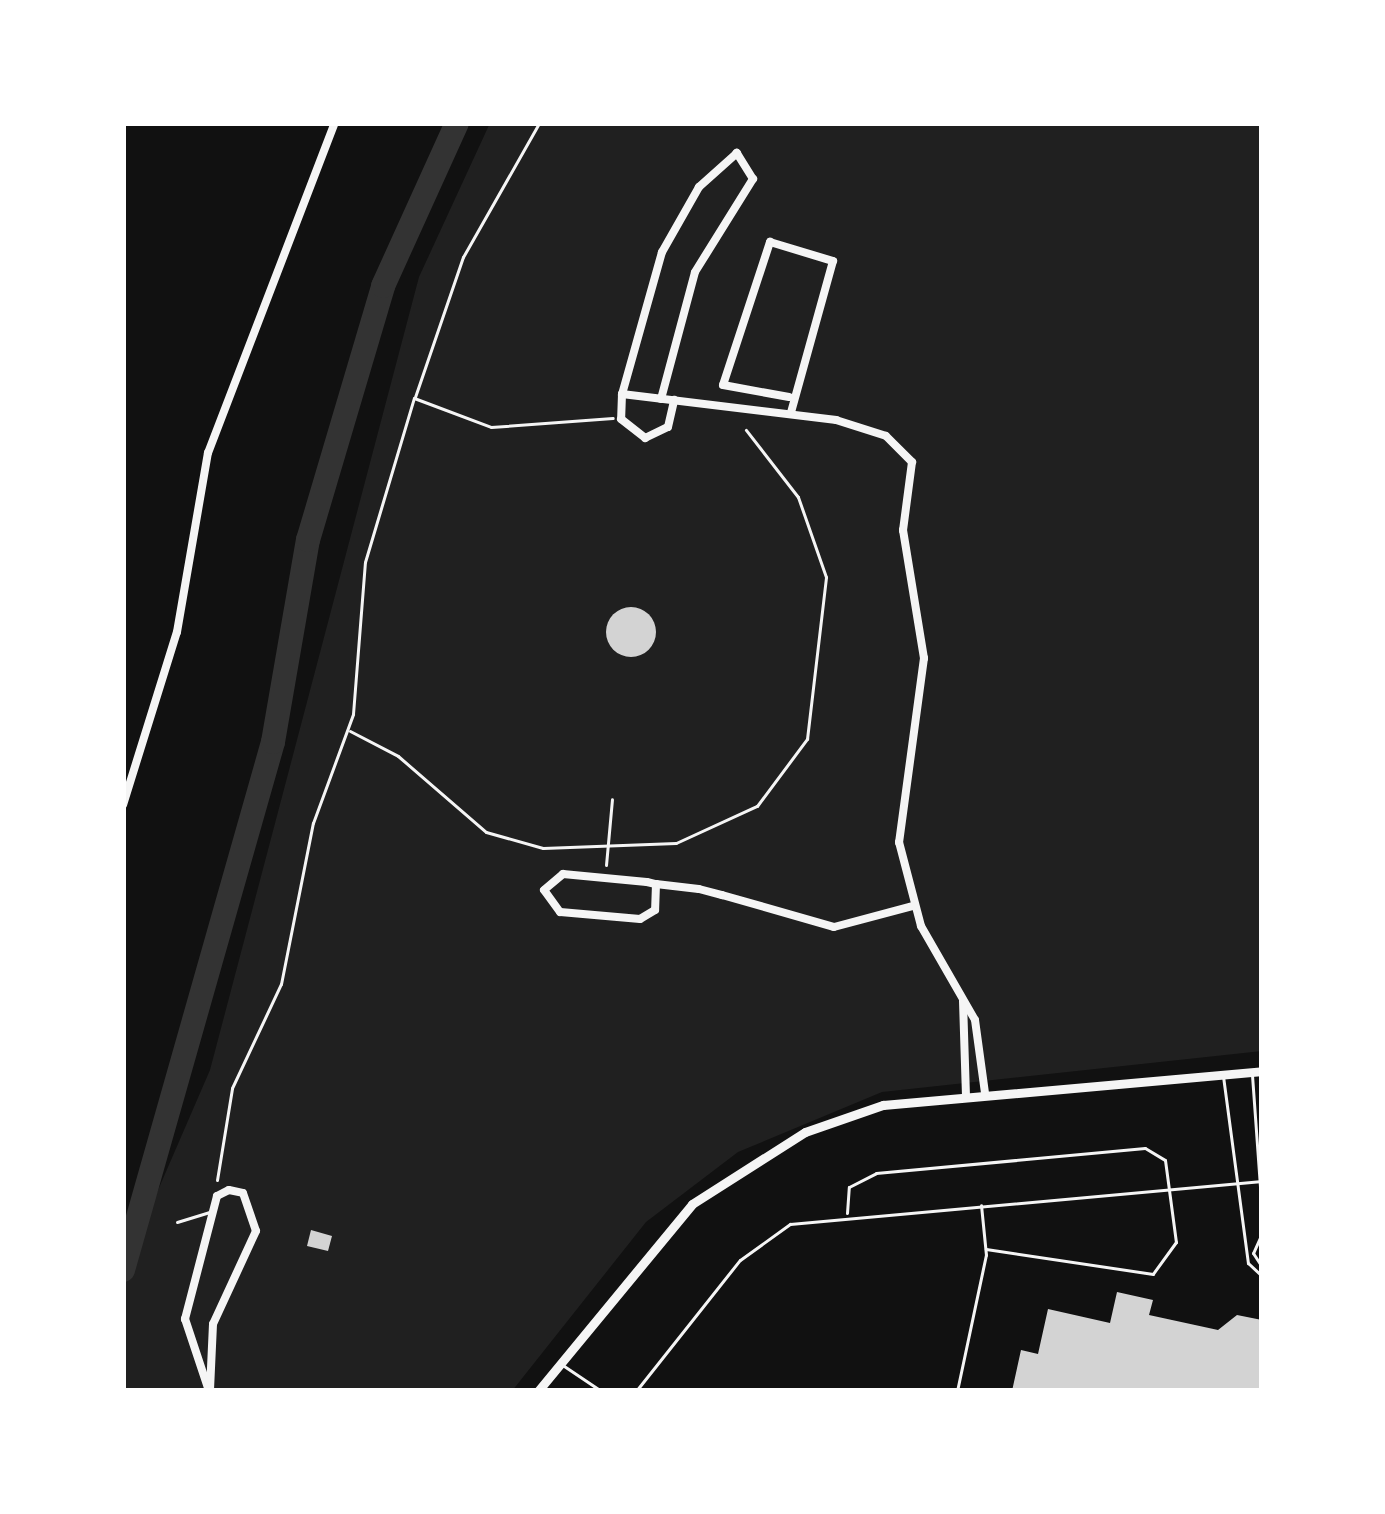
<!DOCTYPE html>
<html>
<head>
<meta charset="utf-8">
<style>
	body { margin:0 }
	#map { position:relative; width:1385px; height:1514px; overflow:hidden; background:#111; font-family:"PT Sans",sans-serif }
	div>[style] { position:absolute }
	.green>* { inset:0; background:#202020 }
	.river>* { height:24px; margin:-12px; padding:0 12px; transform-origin:12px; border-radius:12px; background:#333 }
	.building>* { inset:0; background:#d3d3d3 }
	.round { border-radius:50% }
	.path>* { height:3px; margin:-1.5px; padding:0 1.5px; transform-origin:1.5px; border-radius:1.5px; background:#f5f5f5 }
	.service>* { height:3px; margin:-1.5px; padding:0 1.5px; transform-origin:1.5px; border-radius:1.5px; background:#f5f5f5 }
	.minor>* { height:8px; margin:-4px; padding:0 4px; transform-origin:4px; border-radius:4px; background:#f5f5f5 }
	.tertiary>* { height:9px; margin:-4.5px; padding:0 4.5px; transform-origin:4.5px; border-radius:4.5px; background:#f5f5f5 }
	span { translate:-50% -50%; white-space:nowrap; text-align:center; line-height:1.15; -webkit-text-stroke:9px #fff; paint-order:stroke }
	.frame { position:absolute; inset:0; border:126px solid #fff; pointer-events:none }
</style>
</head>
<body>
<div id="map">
	<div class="green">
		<i style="clip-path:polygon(490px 123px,1262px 123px,1262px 1051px,882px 1092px,738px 1152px,646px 1222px,512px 1391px,123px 1391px,123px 1271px,210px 1070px,419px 277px)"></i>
	</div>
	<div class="river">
		<i style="left:123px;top:1270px;width:549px;rotate:-74.14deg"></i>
		<i style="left:273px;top:742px;width:205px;rotate:-80.2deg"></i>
		<i style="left:308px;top:540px;width:265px;rotate:-73.5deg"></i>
		<i style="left:383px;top:286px;width:179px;rotate:-65.6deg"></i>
	</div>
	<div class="building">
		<i class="round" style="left:606px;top:607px;width:50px;height:50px"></i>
		<i style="clip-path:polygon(311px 1230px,332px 1236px,328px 1251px,307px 1246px)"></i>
		<i style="clip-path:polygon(1117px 1292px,1153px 1300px,1149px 1315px,1218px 1330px,1237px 1315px,1262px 1320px,1262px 1391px,1012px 1391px,1021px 1350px,1038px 1354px,1048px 1309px,1110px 1323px)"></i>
	</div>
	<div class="path">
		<i style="left:415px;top:397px;width:148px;rotate:-71.1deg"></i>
		<i style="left:463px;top:257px;width:154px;rotate:-60.4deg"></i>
		<i style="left:350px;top:731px;width:54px;rotate:27.5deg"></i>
		<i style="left:398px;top:756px;width:116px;rotate:40.8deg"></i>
		<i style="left:486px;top:832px;width:59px;rotate:15.7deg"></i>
		<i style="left:543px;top:848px;width:133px;rotate:-2.2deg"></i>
		<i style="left:676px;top:843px;width:89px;rotate:-24.6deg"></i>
		<i style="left:757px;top:806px;width:84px;rotate:-53.3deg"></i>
		<i style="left:807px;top:739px;width:163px;rotate:-83.3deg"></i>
		<i style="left:826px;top:577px;width:85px;rotate:-109.3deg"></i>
		<i style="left:798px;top:497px;width:85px;rotate:-127.8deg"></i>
		<i style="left:606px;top:865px;width:66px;rotate:-84.8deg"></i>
		<i style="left:217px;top:1180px;width:93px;rotate:-80.7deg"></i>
		<i style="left:232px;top:1088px;width:115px;rotate:-64.8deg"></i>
		<i style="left:281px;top:984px;width:164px;rotate:-78.8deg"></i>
		<i style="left:313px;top:823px;width:116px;rotate:-69.8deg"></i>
		<i style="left:353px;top:714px;width:152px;rotate:-85.5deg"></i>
		<i style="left:365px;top:562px;width:171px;rotate:-73.4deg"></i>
		<i style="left:414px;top:398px;width:82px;rotate:20.6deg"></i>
		<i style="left:491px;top:427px;width:122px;rotate:-4.2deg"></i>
	</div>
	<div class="service">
		<i style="left:1252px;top:1075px;width:141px;rotate:85.9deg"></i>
		<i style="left:1223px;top:1076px;width:189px;rotate:82.4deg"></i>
		<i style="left:1248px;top:1263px;width:19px;rotate:43deg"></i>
		<i style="left:847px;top:1213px;width:26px;rotate:-86deg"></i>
		<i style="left:849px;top:1187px;width:30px;rotate:-27deg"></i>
		<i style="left:876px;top:1173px;width:270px;rotate:-5.3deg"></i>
		<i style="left:1145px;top:1148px;width:23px;rotate:31deg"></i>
		<i style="left:1165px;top:1160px;width:83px;rotate:82.4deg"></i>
		<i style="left:1176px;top:1242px;width:39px;rotate:126deg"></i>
		<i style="left:1153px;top:1274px;width:169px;rotate:-171.5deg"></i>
		<i style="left:177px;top:1222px;width:34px;rotate:-17deg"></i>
		<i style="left:1262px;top:1233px;width:22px;rotate:114deg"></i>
		<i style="left:1253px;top:1253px;width:17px;rotate:57deg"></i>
		<i style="left:561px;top:1364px;width:48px;rotate:34deg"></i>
		<i style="left:636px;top:1391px;width:167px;rotate:-51.6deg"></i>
		<i style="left:740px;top:1260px;width:62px;rotate:-35.8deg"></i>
		<i style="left:790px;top:1224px;width:474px;rotate:-5.2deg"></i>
		<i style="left:957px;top:1391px;width:139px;rotate:-78deg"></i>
		<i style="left:986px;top:1255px;width:50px;rotate:-95.7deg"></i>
	</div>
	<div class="minor">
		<i style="left:622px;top:394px;width:25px;rotate:92deg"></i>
		<i style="left:621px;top:419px;width:31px;rotate:38deg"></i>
		<i style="left:645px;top:438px;width:25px;rotate:-26deg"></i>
		<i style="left:668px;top:427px;width:28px;rotate:-77deg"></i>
		<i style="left:789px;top:397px;width:67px;rotate:-169.7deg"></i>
		<i style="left:723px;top:385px;width:151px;rotate:-71.8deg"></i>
		<i style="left:770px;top:242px;width:66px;rotate:16.8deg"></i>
		<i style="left:833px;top:261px;width:157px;rotate:105.5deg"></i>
		<i style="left:661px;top:399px;width:131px;rotate:-75deg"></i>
		<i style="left:695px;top:272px;width:110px;rotate:-58.1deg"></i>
		<i style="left:753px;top:179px;width:31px;rotate:-122deg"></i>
		<i style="left:737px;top:153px;width:51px;rotate:138.2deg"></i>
		<i style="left:699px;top:187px;width:75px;rotate:119.6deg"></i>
		<i style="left:662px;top:252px;width:148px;rotate:105.7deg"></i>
		<i style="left:622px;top:394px;width:216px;rotate:6.9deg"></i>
		<i style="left:836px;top:420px;width:52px;rotate:17.7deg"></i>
		<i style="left:886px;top:436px;width:37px;rotate:45deg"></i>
		<i style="left:912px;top:462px;width:69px;rotate:97.5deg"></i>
		<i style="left:903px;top:530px;width:130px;rotate:80.7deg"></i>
		<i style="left:924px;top:658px;width:186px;rotate:97.7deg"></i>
		<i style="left:899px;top:842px;width:87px;rotate:75.3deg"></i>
		<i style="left:921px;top:926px;width:108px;rotate:60.1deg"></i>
		<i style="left:975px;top:1020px;width:74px;rotate:82.2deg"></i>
		<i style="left:123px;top:805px;width:181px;rotate:-72.7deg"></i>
		<i style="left:177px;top:632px;width:182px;rotate:-80.2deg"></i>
		<i style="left:208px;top:453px;width:354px;rotate:-69deg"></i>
		<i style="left:656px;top:884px;width:26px;rotate:92deg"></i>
		<i style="left:655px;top:910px;width:17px;rotate:149deg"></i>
		<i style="left:640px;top:919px;width:80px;rotate:-175deg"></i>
		<i style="left:560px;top:912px;width:27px;rotate:-126deg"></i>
		<i style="left:544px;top:890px;width:25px;rotate:-40deg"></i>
		<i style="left:563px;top:874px;width:84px;rotate:5.4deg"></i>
		<i style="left:647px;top:882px;width:9px;rotate:13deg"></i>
		<i style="left:656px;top:884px;width:43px;rotate:6.6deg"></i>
		<i style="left:699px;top:889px;width:24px;rotate:15deg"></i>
		<i style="left:722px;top:895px;width:116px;rotate:15.9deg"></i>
		<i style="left:834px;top:927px;width:82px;rotate:-14.9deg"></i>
		<i style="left:963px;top:1001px;width:94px;rotate:88.2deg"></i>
		<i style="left:209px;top:1391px;width:76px;rotate:-108.4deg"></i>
		<i style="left:185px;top:1319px;width:127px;rotate:-75.4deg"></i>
		<i style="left:217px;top:1196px;width:13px;rotate:-27deg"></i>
		<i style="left:229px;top:1190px;width:14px;rotate:12deg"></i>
		<i style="left:243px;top:1193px;width:40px;rotate:71.1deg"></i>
		<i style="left:256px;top:1231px;width:102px;rotate:114.8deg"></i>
		<i style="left:213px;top:1324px;width:67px;rotate:92.6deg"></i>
	</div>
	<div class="tertiary">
		<i style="left:538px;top:1391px;width:242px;rotate:-50.5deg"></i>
		<i style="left:692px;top:1204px;width:134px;rotate:-32.5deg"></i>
		<i style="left:805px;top:1132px;width:83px;rotate:-19.1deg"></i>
		<i style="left:883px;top:1105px;width:381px;rotate:-5.1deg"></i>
	</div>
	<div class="frame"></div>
</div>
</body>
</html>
